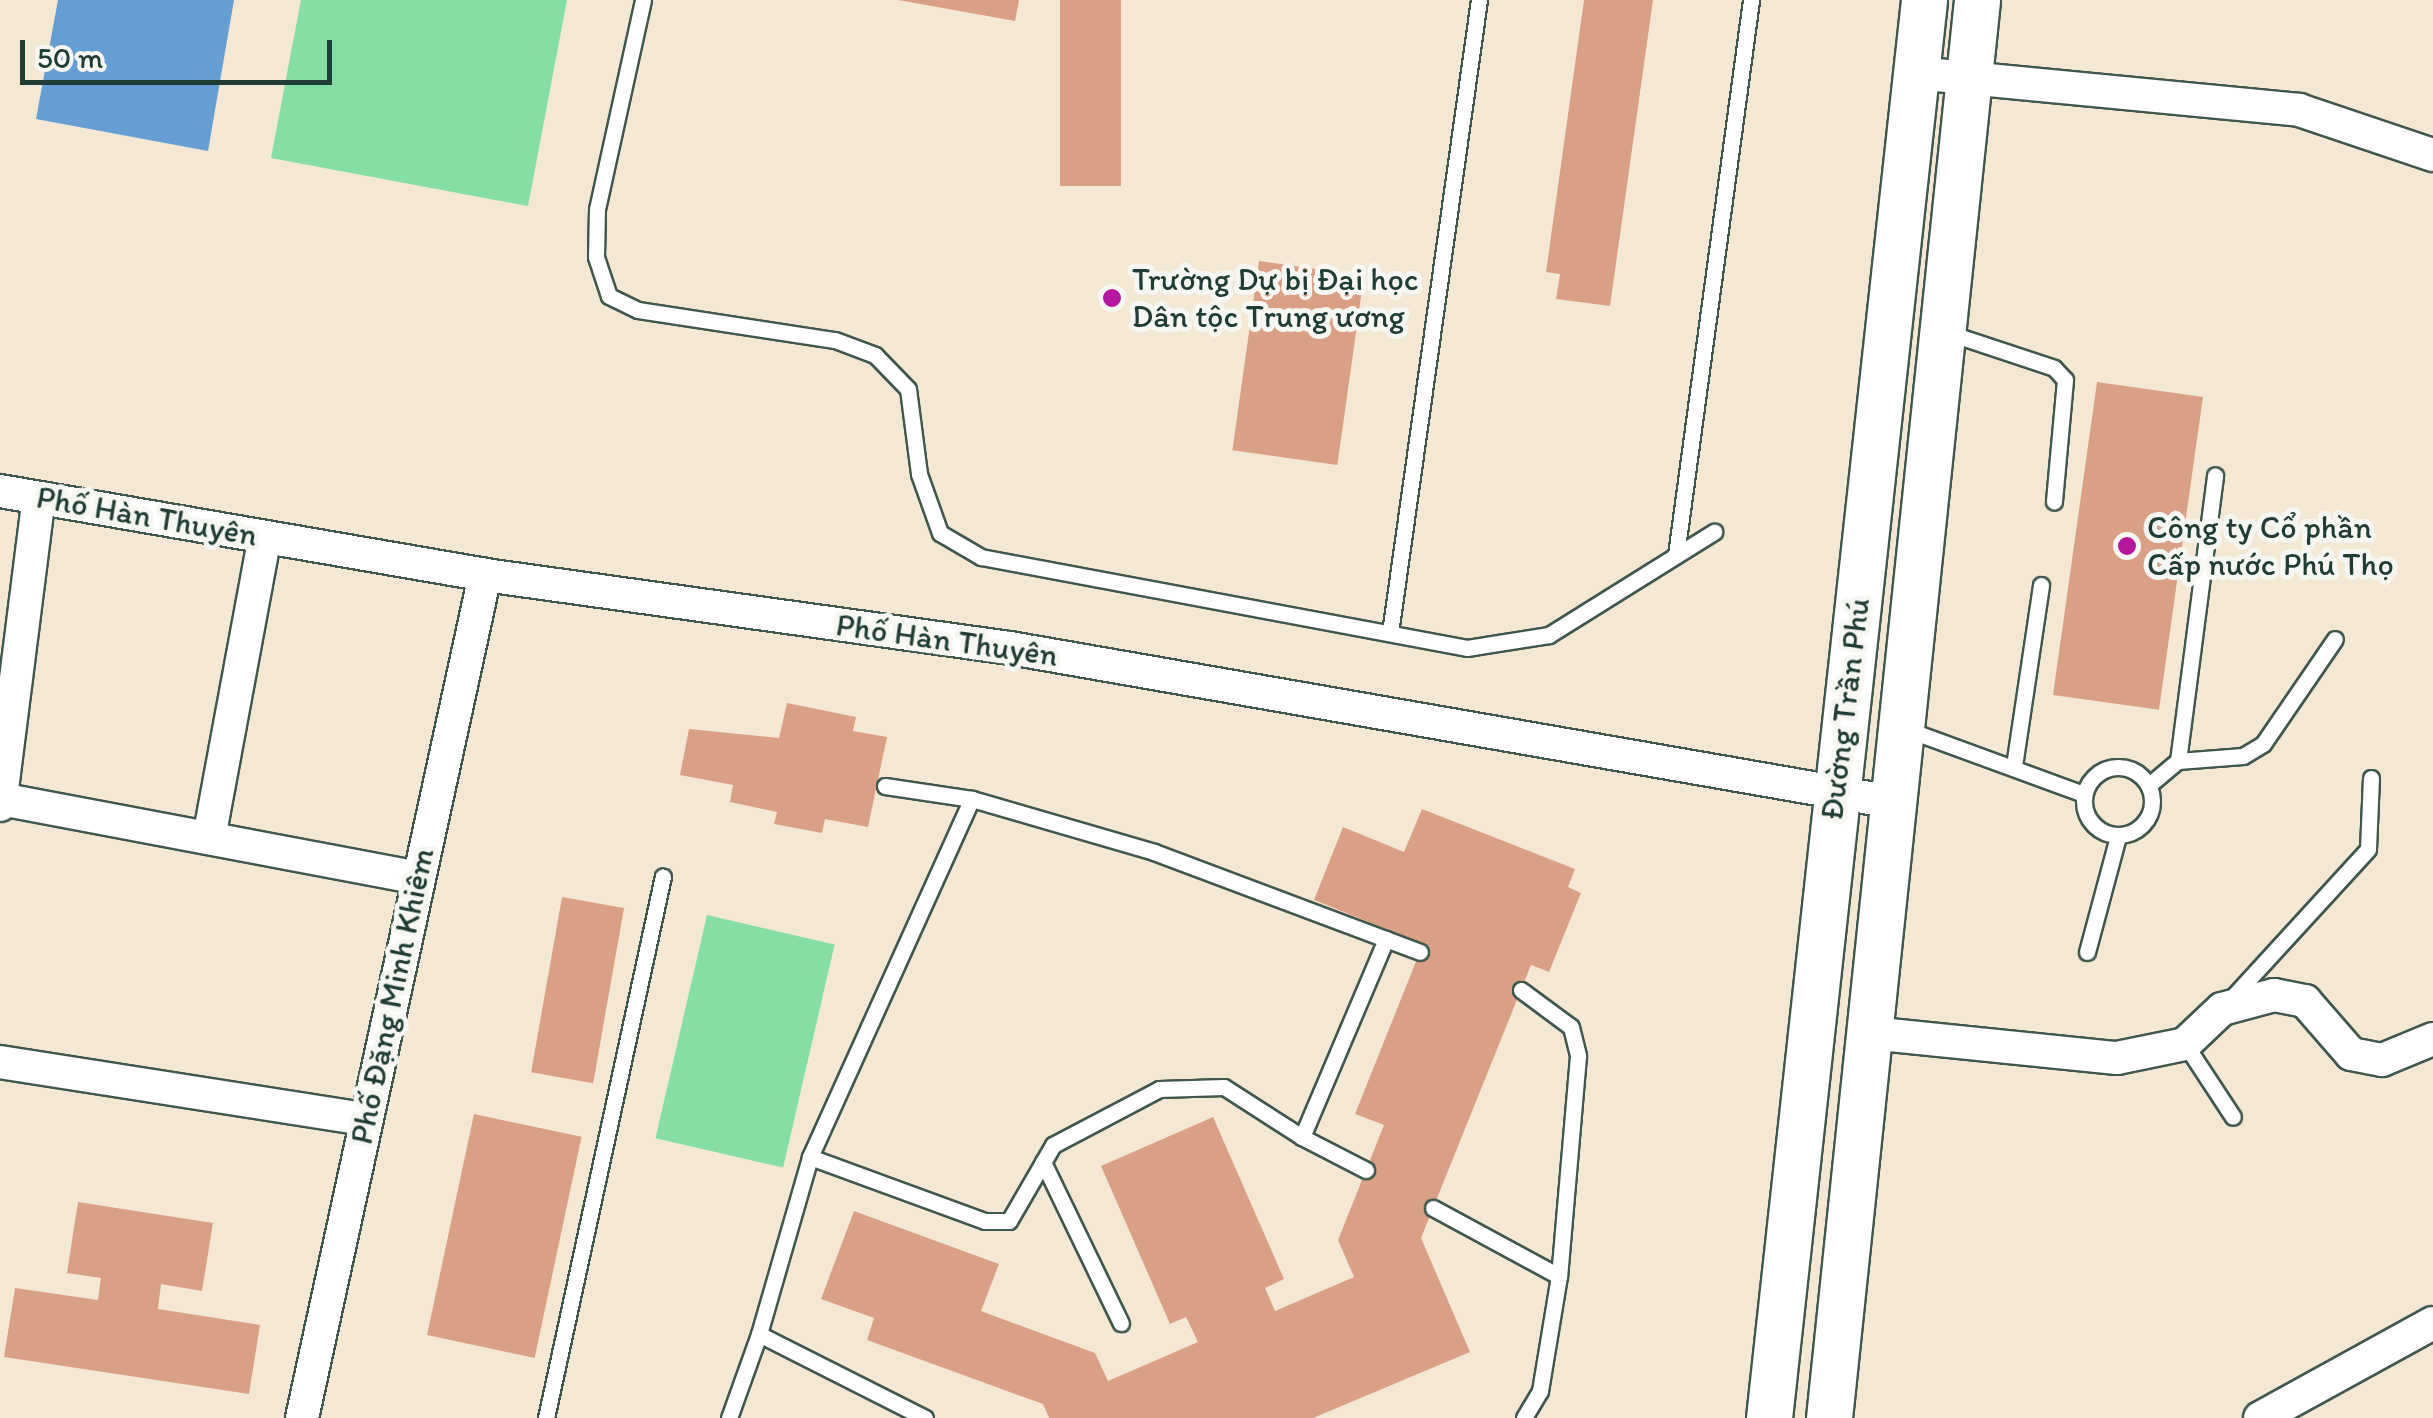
<!DOCTYPE html>
<meta charset="utf-8">
<style>
body{margin:0}
#map{position:relative;width:2433px;height:1418px;overflow:hidden;background:#f4e8d5;font-family:Itim,sans-serif}
div>[style]{position:absolute}
.green>*{inset:0;background:#85dfa5;transform-origin:0 0}
.water>*{inset:0;background:#669ed4}
.building>*{inset:0;background:#daa086;transform-origin:0 0}
.roads{filter:drop-shadow(2px 0 #3f574c) drop-shadow(-2px 0 #3f574c) drop-shadow(0 2px #3f574c) drop-shadow(0 -2px #3f574c)}
.lane>*{height:15px;margin:-7.5px;padding:0 7.5px;transform-origin:7.5px;border-radius:7.5px;background:#fff}
.lane>.ring{margin:-7.5px;padding:0;box-sizing:content-box;background:none;border:15px solid #fff;border-radius:50%}
.street>*{height:32px;margin:-16px;padding:0 16px;transform-origin:16px;border-radius:16px;background:#fff}
.secondary>*{height:45px;margin:-22.5px;padding:0 22.5px;transform-origin:22.5px;border-radius:22.5px;background:#fff}
.dots>*{width:28px;height:28px;translate:-50% -50%;box-sizing:border-box;border:5px solid #f6f6f2;border-radius:50%}
span{translate:-50% -50%;white-space:nowrap;text-align:center;line-height:1.15;-webkit-text-stroke:10px #f6f6f2;paint-order:stroke}
.poi-label{font-size:32px;color:#1f3d34}
.left{translate:0 -50%;text-align:left}
.street-label{font-size:32px;color:#1f3d34}
.scale{position:absolute;left:20px;top:40px;width:312px;height:45px;box-sizing:border-box;border:5px solid #1f3d34;border-top:0;padding-left:12px;font-size:30px;line-height:35px;white-space:nowrap;color:#1f3d34;-webkit-text-stroke:8px #f6f6f2;paint-order:stroke}
</style>
<div id="map">
<div class="green">
<i style="clip-path:polygon(301px 0,567px 0,528px 206px,271px 158px)"></i>
<i style="left:707px;top:915px;width:131px;height:229px;rotate:13deg"></i>
</div>
<div class="water">
<i style="clip-path:polygon(58px 0,234px 0,208px 151px,36px 119px)"></i>
</div>
<div class="building">
<i style="clip-path:polygon(898px 0,1019px 0,1015px 21px)"></i>
<i style="left:1060px;top:0;width:61px;height:186px"></i>
<i style="clip-path:polygon(1584px 0,1653px 0,1610px 306px,1556px 299px,1560px 274px,1546px 272px)"></i>
<i style="left:1259px;top:261px;width:106px;height:191px;rotate:8deg"></i>
<i style="left:2097px;top:382px;width:107px;height:316px;rotate:8deg"></i>
<i style="clip-path:polygon(787px 703px,856px 717px,853px 731px,887px 737px,868px 827px,825px 819px,822px 833px,774px 824px,777px 812px,730px 802px,733px 785px,680px 775px,689px 729px,779px 738px)"></i>
<i style="clip-path:polygon(1422px 809px,1575px 869px,1568px 887px,1581px 893px,1549px 972px,1531px 965px,1421px 1238px,1470px 1352px,1313px 1418px,1049px 1418px,1043px 1404px,867px 1340px,874px 1318px,821px 1299px,854px 1211px,999px 1264px,981px 1311px,1095px 1353px,1108px 1381px,1198px 1342px,1186px 1317px,1170px 1324px,1101px 1166px,1213px 1117px,1284px 1279px,1265px 1288px,1275px 1311px,1354px 1277px,1338px 1240px,1384px 1125px,1355px 1114px,1423px 944px,1314px 900px,1343px 827px,1404px 852px)"></i>
<i style="left:562px;top:897px;width:63px;height:178px;rotate:10deg"></i>
<i style="left:474px;top:1114px;width:110px;height:226px;rotate:12deg"></i>
<i style="clip-path:polygon(78px 1202px,213px 1223px,202px 1291px,161px 1284px,158px 1309px,260px 1325px,249px 1394px,4px 1357px,15px 1288px,98px 1300px,101px 1278px,67px 1273px)"></i>
</div>
<div class="roads">
<div class="lane">
<i style="left:643px;top:0;width:214px;rotate:102.4deg"></i>
<i style="left:597px;top:209px;width:48px;rotate:91.2deg"></i>
<i style="left:596px;top:257px;width:41px;rotate:71.6deg"></i>
<i style="left:609px;top:296px;width:32px;rotate:26deg"></i>
<i style="left:638px;top:310px;width:199px;rotate:8.7deg"></i>
<i style="left:835px;top:340px;width:43px;rotate:20.6deg"></i>
<i style="left:875px;top:355px;width:47px;rotate:45.9deg"></i>
<i style="left:908px;top:389px;width:86px;rotate:82.6deg"></i>
<i style="left:919px;top:474px;width:63px;rotate:70.4deg"></i>
<i style="left:940px;top:533px;width:48px;rotate:30.3deg"></i>
<i style="left:981px;top:557px;width:494px;rotate:10.6deg"></i>
<i style="left:1467px;top:648px;width:83px;rotate:-9deg"></i>
<i style="left:1549px;top:635px;width:195px;rotate:-32deg"></i>
<i style="left:1946px;top:332px;width:114px;rotate:18.4deg"></i>
<i style="left:2054px;top:368px;width:16px;rotate:47deg"></i>
<i style="left:2065px;top:380px;width:122px;rotate:95.2deg"></i>
<i style="left:1676px;top:555px;width:560px;rotate:-82.3deg"></i>
<i style="left:1390px;top:633px;width:639px;rotate:-82deg"></i>
<i style="left:1906px;top:729px;width:189px;rotate:20.1deg"></i>
<i style="left:2178px;top:761px;width:65px;rotate:-4.4deg"></i>
<i style="left:2243px;top:756px;width:23px;rotate:-31deg"></i>
<i style="left:2263px;top:744px;width:127px;rotate:-55.6deg"></i>
<i style="left:2014px;top:766px;width:183px;rotate:-81.5deg"></i>
<i class="ring" style="left:2084px;top:767px;width:53px;height:53px"></i>
<i style="left:2149px;top:785px;width:38px;rotate:-40deg"></i>
<i style="left:2178px;top:761px;width:288px;rotate:-82.6deg"></i>
<i style="left:885px;top:786px;width:88px;rotate:8.5deg"></i>
<i style="left:972px;top:799px;width:190px;rotate:16.2deg"></i>
<i style="left:1154px;top:852px;width:284px;rotate:20.6deg"></i>
<i style="left:2087px;top:952px;width:120px;rotate:-75deg"></i>
<i style="left:1521px;top:990px;width:62px;rotate:36.5deg"></i>
<i style="left:1571px;top:1027px;width:30px;rotate:76deg"></i>
<i style="left:1578px;top:1056px;width:221px;rotate:94.9deg"></i>
<i style="left:1559px;top:1276px;width:117px;rotate:99.4deg"></i>
<i style="left:1540px;top:1391px;width:31px;rotate:121deg"></i>
<i style="left:2228px;top:1002px;width:207px;rotate:-47.5deg"></i>
<i style="left:2368px;top:849px;width:71px;rotate:-87.6deg"></i>
<i style="left:2185px;top:1044px;width:87px;rotate:56.7deg"></i>
<i style="left:1302px;top:1137px;width:72px;rotate:27.3deg"></i>
<i style="left:810px;top:1157px;width:393px;rotate:-65.7deg"></i>
<i style="left:1043px;top:1162px;width:179px;rotate:64.2deg"></i>
<i style="left:1433px;top:1208px;width:143px;rotate:28.4deg"></i>
<i style="left:546px;top:1418px;width:554px;rotate:-77.82deg"></i>
<i style="left:729px;top:1418px;width:89px;rotate:-70.3deg"></i>
<i style="left:925px;top:1418px;width:186px;rotate:-153.2deg"></i>
<i style="left:759px;top:1334px;width:184px;rotate:-73.9deg"></i>
<i style="left:810px;top:1157px;width:186px;rotate:20.1deg"></i>
<i style="left:985px;top:1221px;width:24px"></i>
<i style="left:1009px;top:1221px;width:88px;rotate:-59.9deg"></i>
<i style="left:1053px;top:1145px;width:120px;rotate:-27.8deg"></i>
<i style="left:1159px;top:1089px;width:65px;rotate:-1.8deg"></i>
<i style="left:1224px;top:1087px;width:93px;rotate:32.7deg"></i>
<i style="left:1302px;top:1137px;width:215px;rotate:-67deg"></i>
</div>
<div class="street">
<i style="left:1916px;top:73px;width:385px;rotate:5.5deg"></i>
<i style="left:2299px;top:110px;width:141px;rotate:18.6deg"></i>
<i style="left:0;top:491px;width:492px;rotate:9.8deg"></i>
<i style="left:485px;top:575px;width:530px;rotate:7.92deg"></i>
<i style="left:1010px;top:648px;width:895px;rotate:9.9deg"></i>
<i style="left:1px;top:799px;width:424px;rotate:10.7deg"></i>
<i style="left:0;top:805px;width:309px;rotate:-82.8deg"></i>
<i style="left:209px;top:838px;width:306px;rotate:-79.5deg"></i>
<i style="left:1870px;top:1033px;width:248px;rotate:5.8deg"></i>
<i style="left:2117px;top:1058px;width:69px;rotate:-11.6deg"></i>
<i style="left:2185px;top:1044px;width:51px;rotate:-43.4deg"></i>
<i style="left:2222px;top:1009px;width:54px;rotate:-15.1deg"></i>
<i style="left:2274px;top:995px;width:32px;rotate:11deg"></i>
<i style="left:2305px;top:1001px;width:70px;rotate:49deg"></i>
<i style="left:2351px;top:1054px;width:32px;rotate:11deg"></i>
<i style="left:2382px;top:1060px;width:55px;rotate:-22.4deg"></i>
<i style="left:0;top:1062px;width:370px;rotate:8.9deg"></i>
<i style="left:302px;top:1418px;width:863px;rotate:-77.75deg"></i>
<i style="left:2260px;top:1418px;width:197px;rotate:-28.8deg"></i>
</div>
<div class="secondary">
<i style="left:1769px;top:1418px;width:1426px;rotate:-83.76deg"></i>
<i style="left:1829px;top:1418px;width:1426px;rotate:-84.04deg"></i>
</div>
</div>
<div class="dots">
<i style="left:1112px;top:298px;background:#b5179e"></i>
<i style="left:2127px;top:546px;background:#b5179e"></i>
</div>
<div class="poi-label">
<span class="left" style="left:1132px;top:298px">Trường Dự bị Đại học<br>Dân tộc Trung ương</span>
<span class="left" style="left:2147px;top:546px">Công ty Cổ phần<br>Cấp nước Phú Thọ</span>
</div>
<div class="street-label">
<span style="left:147px;top:516px;rotate:10deg">Phố Hàn Thuyên</span>
<span style="left:947px;top:640px;rotate:8deg">Phố Hàn Thuyên</span>
<span style="left:1845px;top:709px;rotate:-83deg">Đường Trần Phú</span>
<span style="left:392px;top:996px;rotate:-78deg">Phố Đặng Minh Khiêm</span>
</div>
<div class="scale">50 m</div>
</div>
